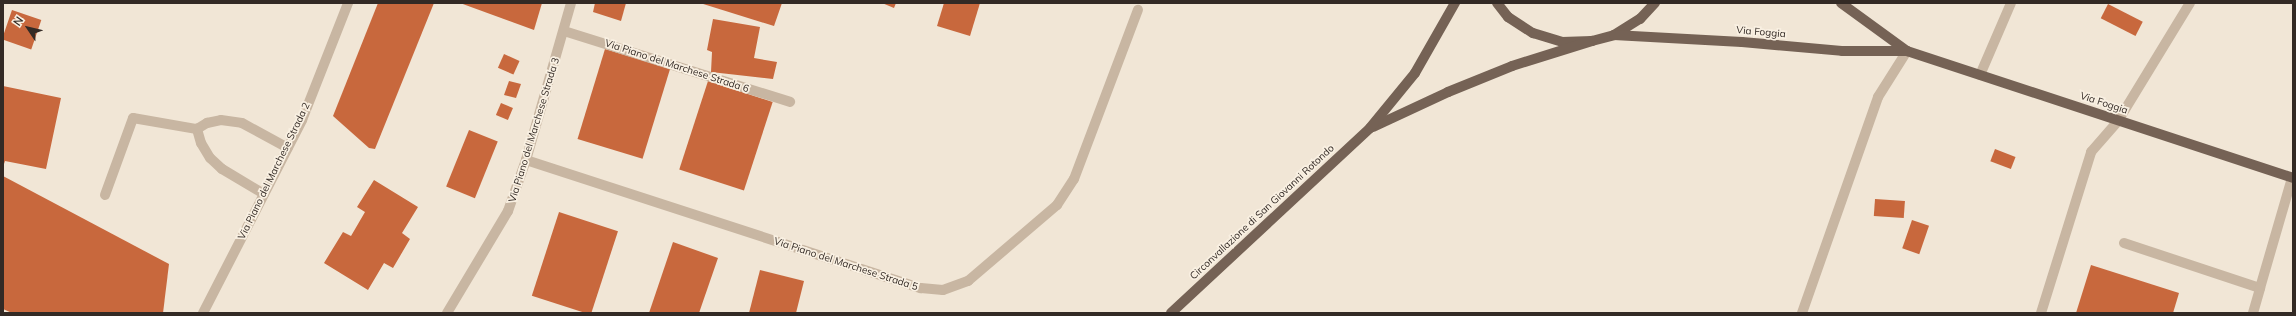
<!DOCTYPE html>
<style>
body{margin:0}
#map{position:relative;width:2296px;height:316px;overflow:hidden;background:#f1e6d6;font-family:Mulish,sans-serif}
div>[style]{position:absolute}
.building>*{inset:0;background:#c8683d;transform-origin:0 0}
.minor>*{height:10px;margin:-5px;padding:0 5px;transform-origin:5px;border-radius:5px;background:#c8b6a2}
.major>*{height:10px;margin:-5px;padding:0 5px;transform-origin:5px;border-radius:5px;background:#756255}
span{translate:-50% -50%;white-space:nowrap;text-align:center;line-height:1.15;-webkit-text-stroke:3.5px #f9f0e2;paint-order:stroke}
.street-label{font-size:10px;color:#332a25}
.frame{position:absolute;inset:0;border:4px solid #332a25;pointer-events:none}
.north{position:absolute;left:8px;top:8px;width:40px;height:40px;-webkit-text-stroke:3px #f9f0e2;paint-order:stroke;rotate:305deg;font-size:11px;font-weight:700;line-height:16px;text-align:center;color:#332a25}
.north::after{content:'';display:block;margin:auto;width:14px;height:18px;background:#332a25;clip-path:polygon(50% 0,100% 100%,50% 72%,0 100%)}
</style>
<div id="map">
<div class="building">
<i style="clip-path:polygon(378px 3px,434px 3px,375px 149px,369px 148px,333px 116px)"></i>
<i style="clip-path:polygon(460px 3px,542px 3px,534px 30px)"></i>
<i style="clip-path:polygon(595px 3px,626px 3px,621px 21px,593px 12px)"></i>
<i style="clip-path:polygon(700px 3px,782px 3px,774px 26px)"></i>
<i style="clip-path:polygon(882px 3px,896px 3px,894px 8px)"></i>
<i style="clip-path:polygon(944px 3px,980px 3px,970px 36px,937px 26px)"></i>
<i style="left:2108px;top:4px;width:39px;height:16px;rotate:27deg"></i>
<i style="left:12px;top:10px;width:31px;height:31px;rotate:19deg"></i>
<i style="clip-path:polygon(713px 19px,760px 27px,754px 58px,777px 62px,773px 79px,711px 72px,712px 52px,707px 50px)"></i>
<i style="left:605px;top:49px;width:68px;height:94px;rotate:17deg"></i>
<i style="left:504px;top:54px;width:17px;height:15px;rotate:24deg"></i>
<i style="clip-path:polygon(509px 81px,521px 84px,516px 98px,504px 95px)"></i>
<i style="left:708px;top:81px;width:68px;height:93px;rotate:18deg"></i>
<i style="clip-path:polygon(3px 86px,61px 98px,46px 169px,5px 161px,3px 167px)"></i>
<i style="left:501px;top:103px;width:13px;height:13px;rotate:23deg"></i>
<i style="left:469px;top:130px;width:31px;height:61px;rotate:22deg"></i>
<i style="left:1995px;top:149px;width:22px;height:13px;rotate:21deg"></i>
<i style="clip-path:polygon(3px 176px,169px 264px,163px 313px,12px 313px,3px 309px)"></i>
<i style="clip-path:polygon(374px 180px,418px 207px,402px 233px,410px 239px,393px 268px,384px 263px,368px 290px,324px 263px,343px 232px,351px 236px,365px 212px,357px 207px)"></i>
<i style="left:1875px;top:199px;width:30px;height:17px;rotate:4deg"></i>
<i style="left:559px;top:212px;width:62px;height:88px;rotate:18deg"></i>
<i style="left:1912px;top:220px;width:18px;height:30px;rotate:19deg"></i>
<i style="clip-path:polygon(673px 242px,718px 258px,699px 313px,649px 313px)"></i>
<i style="clip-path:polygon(2091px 265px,2179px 293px,2173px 313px,2076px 313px)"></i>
<i style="clip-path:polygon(760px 270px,804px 281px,796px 313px,749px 313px)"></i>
</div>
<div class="minor">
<i style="left:564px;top:31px;width:237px;rotate:17.4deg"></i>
<i style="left:1980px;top:75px;width:78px;rotate:-66.7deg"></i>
<i style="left:526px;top:160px;width:415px;rotate:18deg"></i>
<i style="left:921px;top:288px;width:22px;rotate:5deg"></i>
<i style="left:943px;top:290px;width:27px;rotate:-20deg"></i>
<i style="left:968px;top:281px;width:117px;rotate:-40.5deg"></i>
<i style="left:1057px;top:205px;width:31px;rotate:-57deg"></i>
<i style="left:1074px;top:179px;width:181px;rotate:-69.3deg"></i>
<i style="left:264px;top:194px;width:49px;rotate:-149.2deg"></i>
<i style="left:222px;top:169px;width:16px;rotate:-137deg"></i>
<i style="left:210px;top:158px;width:17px;rotate:-121deg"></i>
<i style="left:201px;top:143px;width:15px;rotate:-106deg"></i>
<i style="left:197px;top:129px;width:12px;rotate:-31deg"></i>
<i style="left:207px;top:123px;width:14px;rotate:-12deg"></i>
<i style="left:221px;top:120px;width:21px;rotate:8deg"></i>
<i style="left:242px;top:123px;width:52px;rotate:28.5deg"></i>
<i style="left:105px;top:195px;width:82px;rotate:-70deg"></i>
<i style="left:133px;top:118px;width:65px;rotate:9.8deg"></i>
<i style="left:2124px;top:243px;width:143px;rotate:18.3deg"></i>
<i style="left:2260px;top:288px;width:115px;rotate:-73.8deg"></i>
<i style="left:203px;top:313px;width:217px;rotate:-62.8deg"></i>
<i style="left:302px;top:120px;width:126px;rotate:-68.5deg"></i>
<i style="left:447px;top:313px;width:119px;rotate:-59.1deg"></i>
<i style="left:508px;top:211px;width:54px;rotate:-70.6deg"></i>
<i style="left:526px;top:160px;width:163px;rotate:-74deg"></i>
<i style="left:1802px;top:313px;width:229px;rotate:-70.6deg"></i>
<i style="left:1878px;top:97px;width:54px;rotate:-57.8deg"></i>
<i style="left:2041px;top:313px;width:169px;rotate:-72.7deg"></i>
<i style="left:2091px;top:152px;width:41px;rotate:-48.9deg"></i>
<i style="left:2118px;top:121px;width:138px;rotate:-58.6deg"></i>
<i style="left:2253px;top:313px;width:26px;rotate:-74deg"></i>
</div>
<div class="major">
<i style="left:1497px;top:3px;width:18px;rotate:52deg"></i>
<i style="left:1508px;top:17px;width:30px;rotate:33deg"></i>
<i style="left:1533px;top:33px;width:30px;rotate:17deg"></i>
<i style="left:1562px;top:42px;width:30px;rotate:-2deg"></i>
<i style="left:1592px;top:41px;width:23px;rotate:-15deg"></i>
<i style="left:1614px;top:35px;width:31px;rotate:-32deg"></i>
<i style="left:1640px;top:19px;width:22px;rotate:-47deg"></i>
<i style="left:1841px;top:3px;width:82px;rotate:36deg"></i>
<i style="left:1907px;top:51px;width:406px;rotate:18.2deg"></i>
<i style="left:1614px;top:35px;width:128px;rotate:3.1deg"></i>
<i style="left:1742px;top:42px;width:100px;rotate:5.1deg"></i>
<i style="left:1842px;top:51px;width:65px"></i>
<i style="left:1373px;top:127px;width:83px;rotate:-25deg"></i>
<i style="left:1448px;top:92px;width:69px;rotate:-22.1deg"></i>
<i style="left:1512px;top:66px;width:84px;rotate:-17.4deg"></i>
<i style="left:1171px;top:313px;width:272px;rotate:-42.9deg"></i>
<i style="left:1370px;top:128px;width:71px;rotate:-50.7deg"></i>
<i style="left:1415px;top:73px;width:81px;rotate:-60.3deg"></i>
</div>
<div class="street-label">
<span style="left:1761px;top:32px;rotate:5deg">Via Foggia</span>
<span style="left:677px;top:66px;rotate:18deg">Via Piano del Marchese Strada 6</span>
<span style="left:2104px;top:103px;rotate:18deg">Via Foggia</span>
<span style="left:534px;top:130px;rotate:-73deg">Via Piano del Marchese Strada 3</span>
<span style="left:274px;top:171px;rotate:-64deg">Via Piano del Marchese Strada 2</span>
<span style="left:1262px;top:212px;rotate:-43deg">Circonvallazione di San Giovanni Rotondo</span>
<span style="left:846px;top:264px;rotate:18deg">Via Piano del Marchese Strada 5</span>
</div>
<div class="frame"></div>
<div class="north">N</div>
</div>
